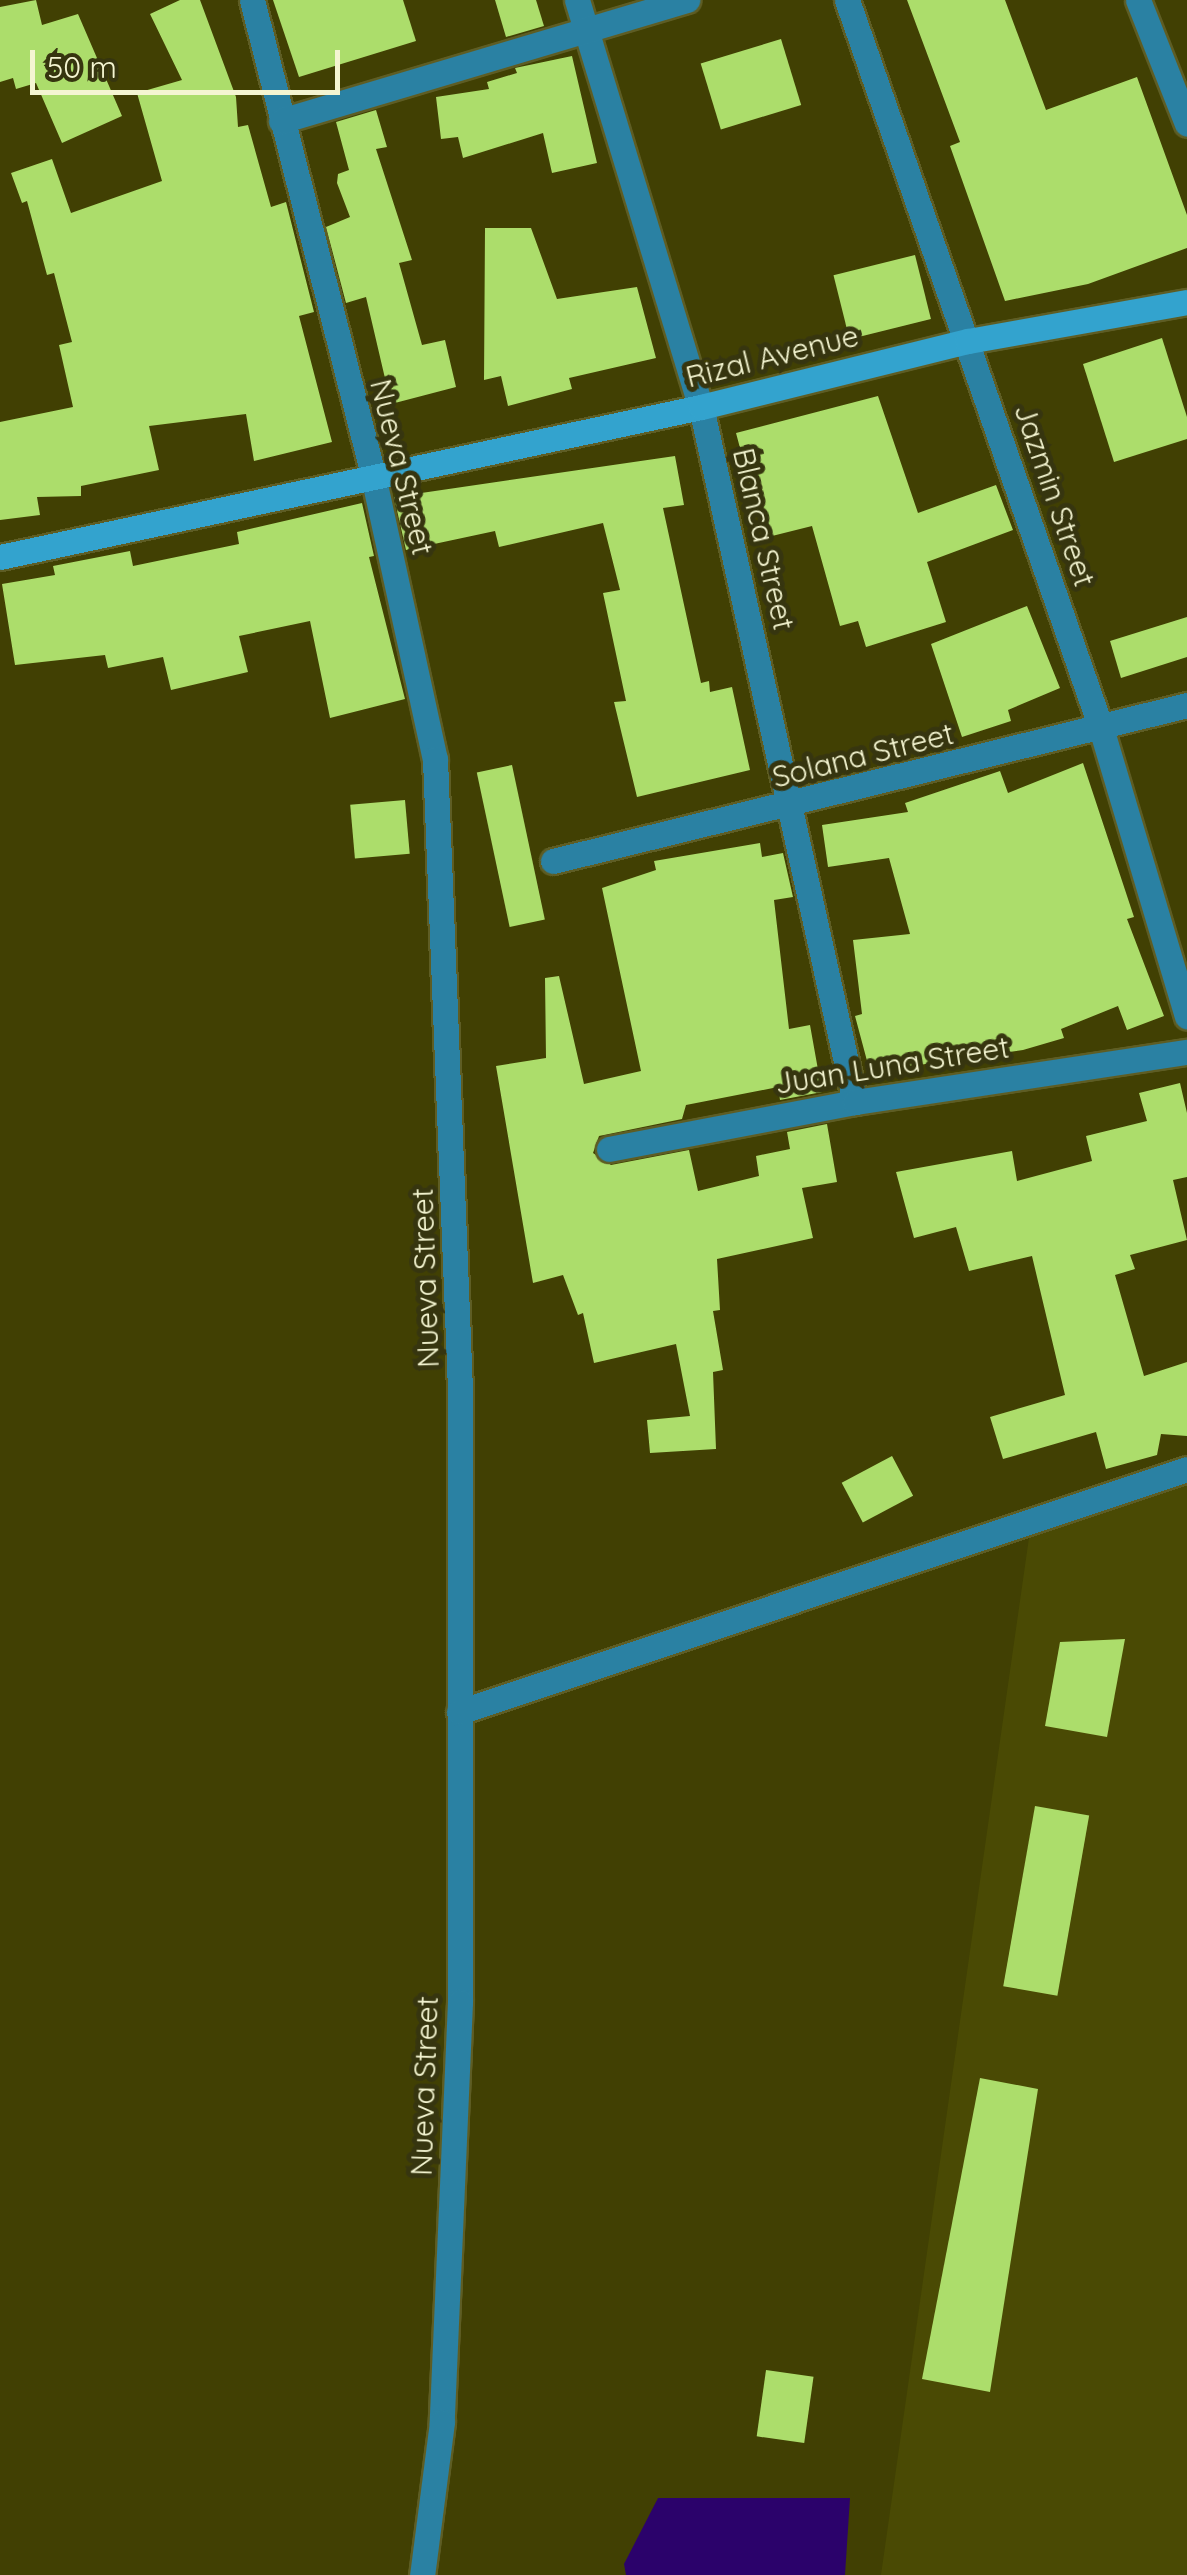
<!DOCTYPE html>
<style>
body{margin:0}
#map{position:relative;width:1187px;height:2575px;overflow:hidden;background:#414003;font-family:Quicksand,sans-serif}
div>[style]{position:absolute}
.built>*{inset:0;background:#4a4a04}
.water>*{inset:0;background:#2b026b}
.building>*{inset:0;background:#acdd6b;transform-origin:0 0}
.roads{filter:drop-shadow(2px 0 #5e5d24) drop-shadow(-2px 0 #5e5d24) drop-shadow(0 2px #5e5d24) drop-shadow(0 -2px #5e5d24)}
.street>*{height:25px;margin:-12.5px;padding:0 12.5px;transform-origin:12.5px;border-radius:12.5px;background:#2a81a3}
.secondary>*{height:25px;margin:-12.5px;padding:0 12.5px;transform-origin:12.5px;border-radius:12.5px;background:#33a3ce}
span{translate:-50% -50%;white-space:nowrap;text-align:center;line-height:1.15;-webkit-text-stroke:10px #36350f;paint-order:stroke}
.street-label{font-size:30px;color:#f4f5d1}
.scale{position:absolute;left:30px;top:50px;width:310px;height:45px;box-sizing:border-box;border:5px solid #f4f5d1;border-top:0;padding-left:12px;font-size:30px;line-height:35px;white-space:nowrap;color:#f4f5d1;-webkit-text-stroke:8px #36350f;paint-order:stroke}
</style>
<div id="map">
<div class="built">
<i style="clip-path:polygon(1187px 1485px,1187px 2575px,881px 2575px,1030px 1531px)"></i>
</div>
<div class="water">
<i style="clip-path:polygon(658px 2498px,850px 2498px,845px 2575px,626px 2575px,624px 2564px)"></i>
</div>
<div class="building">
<i style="clip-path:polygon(36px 0,42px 25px,78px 14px,122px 116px,62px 143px,36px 83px,16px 89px,13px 78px,0 82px,0 7px)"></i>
<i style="clip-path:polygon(180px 0,200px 0,236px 97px,238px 127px,248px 125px,271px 207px,286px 202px,314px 312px,299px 316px,332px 442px,254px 461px,246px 414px,149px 426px,159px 470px,81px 486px,81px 496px,37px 497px,40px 515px,0 520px,0 422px,73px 407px,59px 345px,72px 342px,54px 273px,47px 275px,27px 201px,22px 203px,11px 173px,52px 159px,71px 213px,162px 181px,137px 93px,182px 80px,150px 14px)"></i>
<i style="clip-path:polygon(273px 0,403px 0,416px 41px,299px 77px)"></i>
<i style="clip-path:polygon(495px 0,536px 0,544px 26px,506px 37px)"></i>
<i style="clip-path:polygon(907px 0,1005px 0,1046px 110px,1137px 77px,1187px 215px,1187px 248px,1088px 284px,1005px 301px,950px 146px,960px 142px)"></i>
<i style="left:781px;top:39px;width:69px;height:84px;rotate:73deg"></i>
<i style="clip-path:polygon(572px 56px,597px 163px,552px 173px,543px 133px,463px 158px,458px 137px,441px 139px,436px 97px,489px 89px,487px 82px,517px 73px,515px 68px)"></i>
<i style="clip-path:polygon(376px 110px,387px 147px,376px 149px,412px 260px,399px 263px,422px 345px,445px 340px,456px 387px,391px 404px,366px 297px,346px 303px,326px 227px,350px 217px,337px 183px,338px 174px,349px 170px,336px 122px)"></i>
<i style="clip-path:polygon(485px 228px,531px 228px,557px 299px,637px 287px,656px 358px,569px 378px,572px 389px,508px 406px,501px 376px,484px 380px)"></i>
<i style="left:915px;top:255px;width:66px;height:84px;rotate:76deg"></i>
<i style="clip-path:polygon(1162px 338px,1187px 417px,1187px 439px,1114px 462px,1083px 364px)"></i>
<i style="clip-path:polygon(878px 396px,918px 513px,996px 485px,1013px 530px,927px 562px,946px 622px,866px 647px,858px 621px,840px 626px,812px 526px,764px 538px,736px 433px)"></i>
<i style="clip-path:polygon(675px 456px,684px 505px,663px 508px,701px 683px,709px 681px,710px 692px,732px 687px,750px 770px,637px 797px,614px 702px,626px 701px,603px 593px,620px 590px,603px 523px,499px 547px,495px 531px,406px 550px,394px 497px)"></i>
<i style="clip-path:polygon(362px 503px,374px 556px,369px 557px,405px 699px,330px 718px,310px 621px,239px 636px,248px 672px,171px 690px,163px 657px,108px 668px,105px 655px,15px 665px,2px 584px,55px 575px,53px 566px,130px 551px,133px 566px,239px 544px,237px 532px)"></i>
<i style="clip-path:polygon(1027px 606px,1060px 688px,1008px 710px,1011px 721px,962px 737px,931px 644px)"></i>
<i style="clip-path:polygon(1187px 617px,1187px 657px,1121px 678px,1110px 641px)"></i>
<i style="clip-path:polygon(1083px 763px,1134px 917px,1127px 919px,1164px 1016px,1127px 1030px,1118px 1006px,1061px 1029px,1064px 1038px,1023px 1050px,870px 1072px,855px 1016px,862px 1014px,853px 940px,910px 934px,889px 858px,828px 867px,822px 825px,908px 812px,905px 803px,1000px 771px,1008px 793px)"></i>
<i style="left:512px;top:765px;width:158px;height:36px;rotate:78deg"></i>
<i style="left:405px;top:800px;width:54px;height:55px;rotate:85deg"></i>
<i style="clip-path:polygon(760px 843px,762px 857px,783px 853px,793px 897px,774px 900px,789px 1029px,810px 1025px,822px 1092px,780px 1100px,778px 1087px,686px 1105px,682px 1119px,599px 1136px,593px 1153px,611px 1165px,689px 1150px,698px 1191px,759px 1176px,756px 1156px,790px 1149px,787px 1132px,827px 1124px,837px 1182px,802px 1188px,813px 1238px,717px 1259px,720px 1310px,713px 1311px,723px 1370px,713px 1372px,716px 1449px,650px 1453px,647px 1420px,690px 1416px,676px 1344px,594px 1363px,583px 1313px,578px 1315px,563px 1275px,533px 1283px,496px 1066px,546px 1058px,545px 978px,559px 976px,584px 1084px,641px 1071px,602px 888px,656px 870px,654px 861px)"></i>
<i style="clip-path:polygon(1180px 1083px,1187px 1113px,1187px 1177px,1173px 1180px,1187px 1240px,1130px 1255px,1135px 1269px,1115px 1275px,1144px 1376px,1187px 1362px,1187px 1436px,1161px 1434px,1157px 1455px,1106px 1469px,1096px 1432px,1003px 1459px,990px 1417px,1065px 1395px,1032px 1256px,969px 1271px,956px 1227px,914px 1238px,896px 1172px,1012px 1151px,1017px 1181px,1092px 1161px,1086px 1136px,1147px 1121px,1139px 1093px)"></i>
<i style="left:892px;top:1456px;width:45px;height:57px;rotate:62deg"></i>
<i style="clip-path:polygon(1125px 1639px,1107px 1737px,1045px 1726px,1060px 1642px)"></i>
<i style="left:1035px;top:1806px;width:55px;height:183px;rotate:10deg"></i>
<i style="clip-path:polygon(980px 2078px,1038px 2089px,990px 2392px,922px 2379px)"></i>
<i style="left:766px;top:2370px;width:48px;height:67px;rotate:8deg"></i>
</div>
<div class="roads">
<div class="street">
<i style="left:252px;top:0;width:495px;rotate:75.7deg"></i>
<i style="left:374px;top:480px;width:286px;rotate:77.7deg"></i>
<i style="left:435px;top:759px;width:632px;rotate:87.73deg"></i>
<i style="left:460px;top:1391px;width:611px;rotate:90deg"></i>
<i style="left:460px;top:2002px;width:420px;rotate:92.5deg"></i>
<i style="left:442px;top:2422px;width:154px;rotate:97.4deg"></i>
<i style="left:577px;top:0;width:425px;rotate:73.1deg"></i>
<i style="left:701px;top:407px;width:712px;rotate:77.51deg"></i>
<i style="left:847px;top:0;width:771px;rotate:70.77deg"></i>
<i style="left:1101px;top:728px;width:301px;rotate:73.4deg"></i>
<i style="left:1138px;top:0;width:133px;rotate:68.4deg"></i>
<i style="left:281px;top:121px;width:424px;rotate:-16.6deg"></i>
<i style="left:553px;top:861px;width:653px;rotate:-13.82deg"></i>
<i style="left:609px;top:1149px;width:250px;rotate:-10.8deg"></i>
<i style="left:855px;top:1102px;width:336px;rotate:-8.6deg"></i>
<i style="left:459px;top:1712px;width:767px;rotate:-18.46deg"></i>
</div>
<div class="secondary">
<i style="left:0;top:557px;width:717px;rotate:-12.08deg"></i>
<i style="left:701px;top:407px;width:275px;rotate:-13.9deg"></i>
<i style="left:968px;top:341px;width:222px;rotate:-10.1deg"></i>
</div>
</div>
<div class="street-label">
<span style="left:772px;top:356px;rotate:-14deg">Rizal Avenue</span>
<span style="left:402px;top:467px;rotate:76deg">Nueva Street</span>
<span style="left:1055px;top:495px;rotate:71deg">Jazmin Street</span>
<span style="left:764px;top:539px;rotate:77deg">Blanca Street</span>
<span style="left:863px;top:755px;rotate:-14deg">Solana Street</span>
<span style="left:892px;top:1065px;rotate:-9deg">Juan Luna Street</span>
<span style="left:425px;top:1278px;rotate:-92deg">Nueva Street</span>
<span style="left:424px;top:2086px;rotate:-88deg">Nueva Street</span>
</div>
<div class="scale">50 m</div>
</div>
